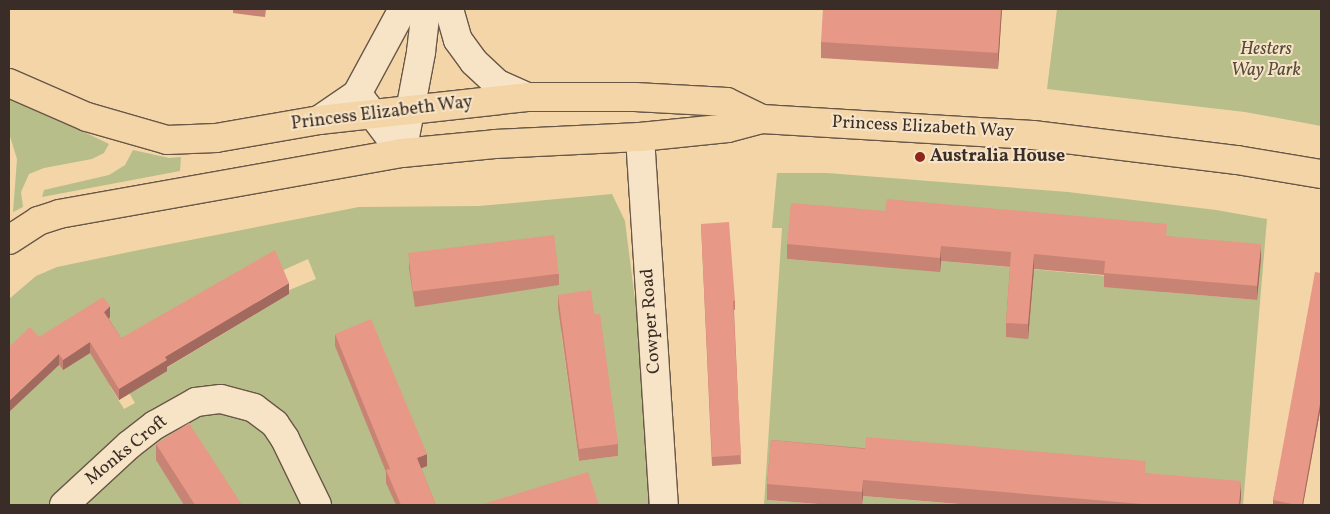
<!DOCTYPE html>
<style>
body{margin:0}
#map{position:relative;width:1330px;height:514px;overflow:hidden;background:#f3d5a8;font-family:Vollkorn,serif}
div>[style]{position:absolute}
.green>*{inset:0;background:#b7be8a}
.roads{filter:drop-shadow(1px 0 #685747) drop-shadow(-1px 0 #685747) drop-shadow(0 1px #685747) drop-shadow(0 -1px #685747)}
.minor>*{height:28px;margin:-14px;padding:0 14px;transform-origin:14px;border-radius:14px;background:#f7e4c6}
.major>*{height:28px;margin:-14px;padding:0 14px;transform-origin:14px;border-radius:14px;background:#f3d5a8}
.wall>*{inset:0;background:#c78374}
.shaded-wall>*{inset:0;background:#a26a5e}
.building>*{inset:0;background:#e79887;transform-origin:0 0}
.dots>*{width:14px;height:14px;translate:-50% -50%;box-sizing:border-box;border:2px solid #f7e4c6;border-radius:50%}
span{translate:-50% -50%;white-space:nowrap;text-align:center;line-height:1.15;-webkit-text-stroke:4px #f7e4c6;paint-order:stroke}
.park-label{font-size:18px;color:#534a3b;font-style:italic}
.street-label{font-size:18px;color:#3a2d27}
.poi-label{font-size:18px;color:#3a2d27;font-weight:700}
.left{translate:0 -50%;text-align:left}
.frame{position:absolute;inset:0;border:10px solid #3a2d27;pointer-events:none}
</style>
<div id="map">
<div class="green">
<i style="clip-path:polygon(1057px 9px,1321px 9px,1321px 126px,1245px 112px,1047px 89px)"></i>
<i style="clip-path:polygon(9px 96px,109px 144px,104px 153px,92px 159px,44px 168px,29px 174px,21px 192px,23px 207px,13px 212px,17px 159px,9px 133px)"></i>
<i style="clip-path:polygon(133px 150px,169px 158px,181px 157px,180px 171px,42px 197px,44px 190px,109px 175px,125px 165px)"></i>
<i style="clip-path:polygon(evenodd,777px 173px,827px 173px,1068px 192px,1216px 210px,1267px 219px,1243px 505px,1240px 505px,1240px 497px,1145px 489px,1146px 477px,867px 453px,865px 465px,771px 457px,767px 500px,831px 505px,764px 505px,782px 228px,772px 228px,777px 173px,887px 214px,1167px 239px,1166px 250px,1261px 259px,1257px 300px,1163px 292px,1163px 281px,930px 260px,883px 256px,882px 267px,787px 259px,791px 217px,885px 226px,887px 214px)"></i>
<i style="clip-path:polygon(evenodd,612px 194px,625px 221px,661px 505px,431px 505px,417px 470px,426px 466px,390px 481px,396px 505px,9px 505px,9px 299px,36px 276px,57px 267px,139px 250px,359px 207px,479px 206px,612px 194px,308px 259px,316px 279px,287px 291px,289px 294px,128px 391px,135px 403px,124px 409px,110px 386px,279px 272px,308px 259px,612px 194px,561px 331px,618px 455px,618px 456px,579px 461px,561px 331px)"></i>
<i style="clip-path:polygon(863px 496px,970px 505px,862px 505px)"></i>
</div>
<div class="roads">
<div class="minor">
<i style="left:449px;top:9px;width:32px;rotate:74deg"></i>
<i style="left:458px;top:40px;width:27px;rotate:54deg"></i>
<i style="left:474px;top:62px;width:33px;rotate:43deg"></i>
<i style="left:498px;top:84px;width:32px;rotate:24deg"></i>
<i style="left:359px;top:96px;width:71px;rotate:53deg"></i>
<i style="left:319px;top:120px;width:46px;rotate:-34.4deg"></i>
<i style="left:357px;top:94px;width:97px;rotate:-61.6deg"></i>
<i style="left:640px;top:137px;width:369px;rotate:86.3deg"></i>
<i style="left:402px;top:153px;width:103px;rotate:-79.3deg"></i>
<i style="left:421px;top:52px;width:43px;rotate:-83.4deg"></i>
<i style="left:64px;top:505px;width:88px;rotate:-42.7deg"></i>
<i style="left:129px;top:445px;width:33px;rotate:-38deg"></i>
<i style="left:155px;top:425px;width:47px;rotate:-29.3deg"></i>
<i style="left:196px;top:402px;width:25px;rotate:-7deg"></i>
<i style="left:221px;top:399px;width:34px;rotate:15deg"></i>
<i style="left:254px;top:408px;width:26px;rotate:37deg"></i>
<i style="left:275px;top:424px;width:18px;rotate:56deg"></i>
<i style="left:285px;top:439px;width:73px;rotate:64.1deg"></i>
</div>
<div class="major">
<i style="left:9px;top:83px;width:85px;rotate:23.6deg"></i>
<i style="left:87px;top:117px;width:83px;rotate:16deg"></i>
<i style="left:167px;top:140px;width:49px;rotate:-2.3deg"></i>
<i style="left:216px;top:138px;width:105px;rotate:-9.9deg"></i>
<i style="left:319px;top:120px;width:209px;rotate:-6.3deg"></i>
<i style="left:527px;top:97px;width:108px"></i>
<i style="left:635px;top:97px;width:92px;rotate:3.1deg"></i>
<i style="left:727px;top:102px;width:39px;rotate:26deg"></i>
<i style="left:9px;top:240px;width:35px;rotate:-33deg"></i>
<i style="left:38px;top:221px;width:22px;rotate:-18deg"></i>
<i style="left:59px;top:214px;width:348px;rotate:-10.1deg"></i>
<i style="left:402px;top:153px;width:93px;rotate:-5.5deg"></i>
<i style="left:495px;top:144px;width:145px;rotate:-2.8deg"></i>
<i style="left:640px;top:137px;width:88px;rotate:-5.8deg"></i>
<i style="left:728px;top:128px;width:35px;rotate:-15deg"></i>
<i style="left:762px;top:119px;width:271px;rotate:3.4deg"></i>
<i style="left:1033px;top:135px;width:206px;rotate:7deg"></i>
<i style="left:1237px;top:160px;width:85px;rotate:9.5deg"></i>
</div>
</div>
<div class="wall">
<i style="clip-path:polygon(233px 9px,266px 9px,265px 17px,233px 13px)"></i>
<i style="clip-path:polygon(1002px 9px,998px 69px,821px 58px,821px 42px)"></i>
<i style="clip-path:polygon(885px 211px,1167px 236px,1261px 259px,1257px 300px,1104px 287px,1104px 275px,1034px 269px,1028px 339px,1006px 337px,1006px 323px,1010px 267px,941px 261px,940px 272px,787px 259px,787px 244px)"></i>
<i style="clip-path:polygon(701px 224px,735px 301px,735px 310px,734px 310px,741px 464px,712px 466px)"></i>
<i style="clip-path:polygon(409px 256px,559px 274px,559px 285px,415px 307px,409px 268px)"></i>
<i style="clip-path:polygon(1321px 273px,1321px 406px,1303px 505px,1273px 505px,1273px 500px)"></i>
<i style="clip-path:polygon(289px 294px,167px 367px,167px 371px,119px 400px,90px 353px,63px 370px,39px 337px,110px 317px,109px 319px,121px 338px)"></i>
<i style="clip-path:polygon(558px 295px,594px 314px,618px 444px,618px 456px,579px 461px,558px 307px)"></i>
<i style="clip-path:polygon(335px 334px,427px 466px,421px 468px,436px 505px,396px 505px,386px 483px,386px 472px,335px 346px)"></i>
<i style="clip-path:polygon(771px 440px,1146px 473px,1241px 497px,1240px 505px,971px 505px,863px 496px,862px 505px,831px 505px,767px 500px,767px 484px)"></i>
<i style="clip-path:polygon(156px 444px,242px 505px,184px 505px,156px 460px)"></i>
</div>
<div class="shaded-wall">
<i style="clip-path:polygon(1001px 9px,1002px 9px,998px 69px,998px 53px)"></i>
<i style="clip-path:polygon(1261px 244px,1261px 259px,1257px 300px,1257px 286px)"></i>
<i style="clip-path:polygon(941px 246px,941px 261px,940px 272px,940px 258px)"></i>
<i style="clip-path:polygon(1034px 254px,1034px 269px,1028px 339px,1028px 324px)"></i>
<i style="clip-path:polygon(289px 283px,289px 294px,167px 367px,167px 371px,119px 400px,119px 389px,165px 357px)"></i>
<i style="clip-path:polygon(110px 306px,110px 317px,104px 323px,104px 312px)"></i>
<i style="clip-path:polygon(90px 342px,90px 353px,63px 370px,63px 360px)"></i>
<i style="clip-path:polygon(59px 354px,59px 365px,9px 412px,9px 401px)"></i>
<i style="clip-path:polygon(1321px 398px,1321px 406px,1303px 505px,1302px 505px)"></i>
<i style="clip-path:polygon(427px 454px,427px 466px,417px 470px,417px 458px)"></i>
<i style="clip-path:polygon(863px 480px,863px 496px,862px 505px,862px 492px)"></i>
<i style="clip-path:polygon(1241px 481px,1241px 497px,1240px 505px,1239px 505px)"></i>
</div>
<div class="building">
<i style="clip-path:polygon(823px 9px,1001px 9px,998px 53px,821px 42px)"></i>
<i style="clip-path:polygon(887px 199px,1167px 224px,1166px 236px,1261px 244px,1257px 286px,1104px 273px,1105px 261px,1034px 254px,1028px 324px,1006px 323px,1011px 252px,941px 246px,940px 258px,787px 244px,791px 203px,885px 211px)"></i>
<i style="clip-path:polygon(729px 222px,735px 301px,733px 301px,741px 455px,712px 457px,701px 224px)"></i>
<i style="left:554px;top:235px;width:39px;height:147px;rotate:83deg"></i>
<i style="clip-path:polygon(275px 250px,289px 283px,165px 357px,167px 360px,119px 389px,90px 342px,63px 360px,59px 354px,9px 401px,9px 347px,30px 327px,39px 337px,103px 297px,110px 306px,104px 312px,121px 338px)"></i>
<i style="clip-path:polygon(1315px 272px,1321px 273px,1321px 398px,1302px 505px,1297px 505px,1273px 500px)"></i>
<i style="clip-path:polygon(591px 290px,594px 314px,600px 314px,618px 444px,579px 449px,558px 295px)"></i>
<i style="clip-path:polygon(371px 319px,427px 454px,417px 458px,436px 505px,401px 505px,386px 470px,390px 469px,335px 334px)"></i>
<i style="clip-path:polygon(189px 423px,242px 505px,195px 505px,156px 444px)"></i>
<i style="clip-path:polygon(866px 437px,1146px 461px,1145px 473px,1241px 481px,1239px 505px,1142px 505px,1142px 504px,863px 480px,862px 492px,767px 484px,771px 440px,865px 449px)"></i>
<i style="clip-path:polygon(588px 472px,599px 505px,480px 505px)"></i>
</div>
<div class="dots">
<i style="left:920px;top:157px;background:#8f2418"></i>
</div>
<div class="park-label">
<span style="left:1266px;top:61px">Hesters<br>Way Park</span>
</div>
<div class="street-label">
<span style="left:382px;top:114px;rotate:-7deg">Princess Elizabeth Way</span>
<span style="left:923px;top:128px;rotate:3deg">Princess Elizabeth Way</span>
<span style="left:652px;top:321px;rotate:-94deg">Cowper Road</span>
<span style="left:127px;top:451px;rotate:-39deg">Monks Croft</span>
</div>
<div class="poi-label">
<span class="left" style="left:930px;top:157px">Australia House</span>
</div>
<div class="frame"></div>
</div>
